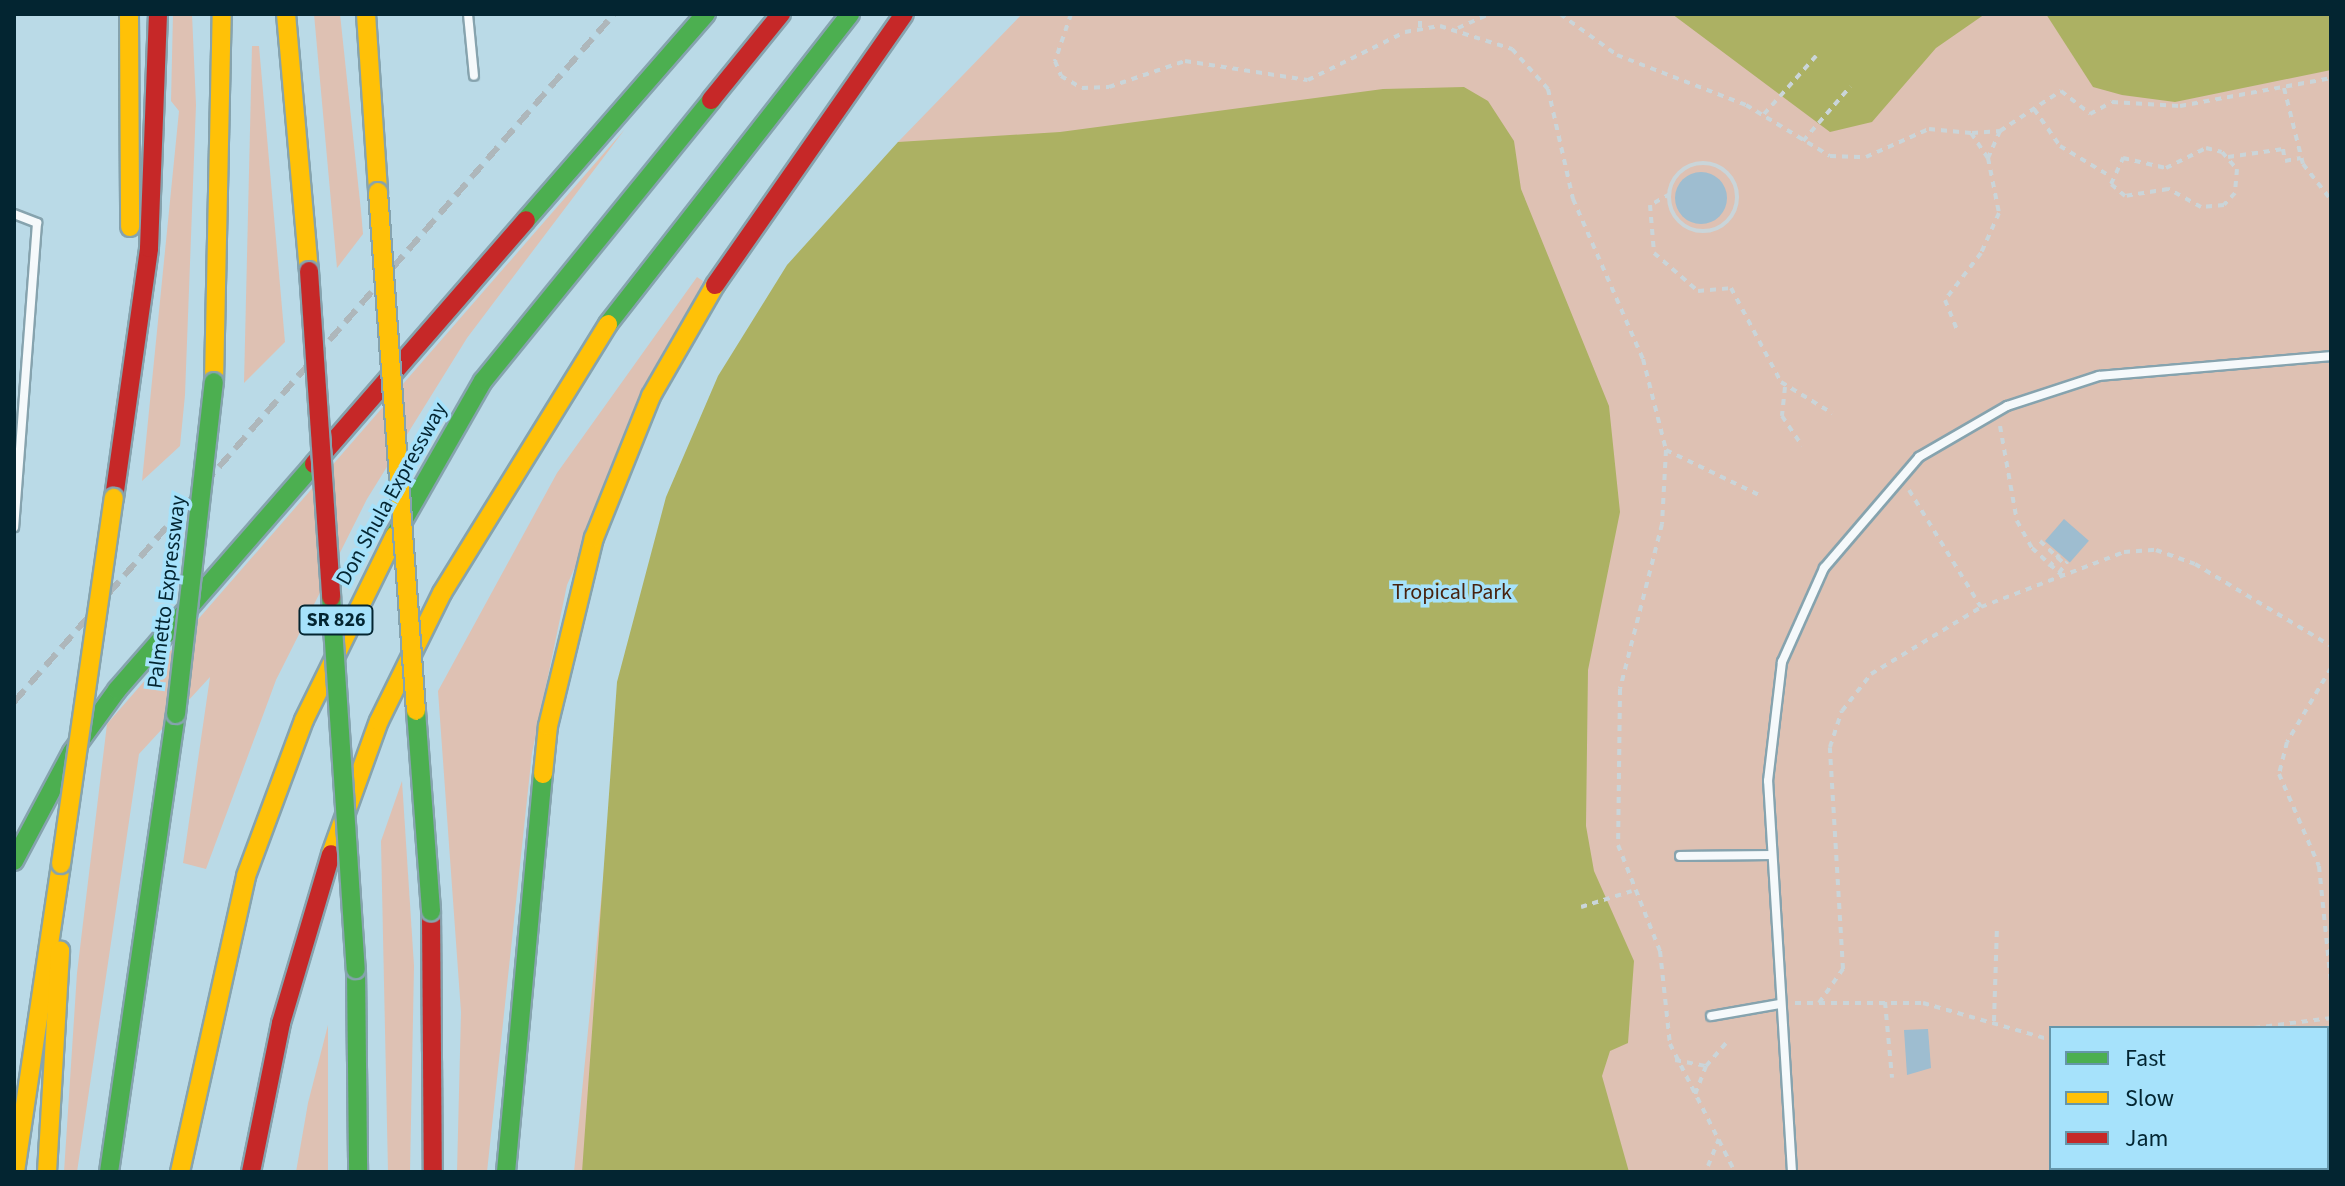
<!DOCTYPE html>
<style>
body{margin:0}
#map{position:relative;width:2345px;height:1186px;overflow:hidden;background:#badae7;font-family:"Source Sans 3",sans-serif}
div>[style]{position:absolute}
.green>*{inset:0;background:#dec1b3}
.water>*{inset:0;background:#acb163}
.building>*{inset:0;background:#9ebdd0;transform-origin:0 0}
.round{border-radius:50%}
.path>*{height:4px;margin-top:-2px;transform-origin:0;background:repeating-linear-gradient(90deg,#cad5d9 0 6px,transparent 0 12px)}
.path>.ring{margin:-2px;padding:0;box-sizing:content-box;background:none;border:4px solid #cad5d9;border-radius:50%}
.roads{filter:drop-shadow(2px 0 #86a3ae) drop-shadow(-2px 0 #86a3ae) drop-shadow(0 2px #86a3ae) drop-shadow(0 -2px #86a3ae)}
.lane>*{height:8px;margin:-4px;padding:0 4px;transform-origin:4px;border-radius:4px;background:#f5f9fb}
.fast>*{height:18px;margin:-9px;padding:0 9px;transform-origin:9px;border-radius:9px;background:#4caf50}
.slow>*{height:18px;margin:-9px;padding:0 9px;transform-origin:9px;border-radius:9px;background:#ffc107}
.jam>*{height:18px;margin:-9px;padding:0 9px;transform-origin:9px;border-radius:9px;background:#c62828}
.rail>*{height:6px;margin-top:-3px;transform-origin:0;background:repeating-linear-gradient(90deg,#aeb7bb 0 16px,transparent 0 24px)}
.bridges{filter:drop-shadow(2px 0 #86a3ae) drop-shadow(-2px 0 #86a3ae) drop-shadow(0 2px #86a3ae) drop-shadow(0 -2px #86a3ae)}
.fast-bridge>*{height:18px;margin:-9px;padding:0 9px;transform-origin:9px;border-radius:9px;background:#4caf50}
.slow-bridge>*{height:18px;margin:-9px;padding:0 9px;transform-origin:9px;border-radius:9px;background:#ffc107}
.jam-bridge>*{height:18px;margin:-9px;padding:0 9px;transform-origin:9px;border-radius:9px;background:#c62828}
span{translate:-50% -50%;white-space:nowrap;text-align:center;line-height:1.15;-webkit-text-stroke:7px #a6e2fb;paint-order:stroke}
.shield-label span{padding:2px 6px;background:#a6e2fb;border:2px solid;border-radius:6px;-webkit-text-stroke-width:0}
.shield-label{font-size:20px;color:#032531;font-weight:700}
.street-label{font-size:22px;color:#032531}
.park-label{font-size:22px;color:#48220f}
.frame{position:absolute;inset:0;border:16px solid #032531;pointer-events:none}
.legend{position:absolute;left:2049px;top:1026px;width:280px;height:144px;box-sizing:border-box;background:#a6e2fb;border:2px solid #6596aa;margin:0;padding:10px 14px;list-style:none;font-size:24px;color:#032531}
.legend li{display:flex;align-items:center;gap:16px;height:40px}
.legend b{width:40px;border:2px solid #6596aa}
</style>
<div id="map">
<div class="green">
<i style="clip-path:polygon(173px 14px,192px 14px,196px 105px,185px 395px,180px 446px,142px 481px,179px 111px,171px 101px)"></i>
<i style="clip-path:polygon(314px 14px,340px 14px,361px 211px,363px 234px,337px 268px)"></i>
<i style="clip-path:polygon(evenodd,1022px 14px,2331px 14px,2331px 1172px,574px 1172px,626px 648px,898px 142px,1022px 14px,2051px 1028px,2327px 1028px,2327px 1168px,2051px 1168px,2051px 1028px)"></i>
<i style="clip-path:polygon(252px 46px,259px 46px,285px 342px,244px 383px)"></i>
<i style="clip-path:polygon(625px 129px,467px 338px,367px 499px,276px 680px,206px 869px,183px 863px,210px 677px,139px 754px,77px 1172px,64px 1172px,77px 973px,107px 724px)"></i>
<i style="clip-path:polygon(697px 277px,703px 281px,567px 585px,532px 753px,487px 1172px,457px 1172px,461px 1012px,438px 691px,557px 473px)"></i>
<i style="clip-path:polygon(402px 781px,414px 966px,410px 1172px,388px 1172px,381px 841px)"></i>
<i style="clip-path:polygon(328px 1025px,328px 1172px,296px 1172px,308px 1103px)"></i>
</div>
<div class="water">
<i style="clip-path:polygon(1672px 14px,1985px 14px,1936px 48px,1872px 122px,1830px 132px)"></i>
<i style="clip-path:polygon(2046px 14px,2331px 14px,2331px 70px,2175px 102px,2122px 95px,2093px 87px)"></i>
<i style="clip-path:polygon(1464px 87px,1488px 101px,1514px 141px,1521px 189px,1609px 406px,1620px 512px,1588px 670px,1586px 826px,1594px 871px,1634px 961px,1628px 1043px,1610px 1051px,1602px 1076px,1629px 1172px,582px 1172px,617px 682px,666px 497px,718px 376px,787px 265px,898px 142px,1060px 132px,1383px 89px)"></i>
</div>
<div class="building">
<i class="round" style="left:1675px;top:172px;width:52px;height:52px"></i>
<i style="left:2064px;top:519px;width:33px;height:29px;rotate:41deg"></i>
<i style="clip-path:polygon(1928px 1029px,1931px 1068px,1907px 1075px,1904px 1030px)"></i>
</div>
<div class="path">
<i style="left:1071px;top:14px;width:50px;rotate:108.8deg"></i>
<i style="left:1055px;top:61px;width:16px;rotate:68deg"></i>
<i style="left:1061px;top:76px;width:24px;rotate:30deg"></i>
<i style="left:1082px;top:88px;width:27px;rotate:-2deg"></i>
<i style="left:1109px;top:87px;width:80px;rotate:-18.9deg"></i>
<i style="left:1185px;top:61px;width:124px;rotate:8.8deg"></i>
<i style="left:1308px;top:80px;width:108px;rotate:-26.3deg"></i>
<i style="left:1405px;top:32px;width:36px;rotate:-10deg"></i>
<i style="left:1440px;top:26px;width:76px;rotate:17.7deg"></i>
<i style="left:1512px;top:49px;width:54px;rotate:48deg"></i>
<i style="left:1548px;top:89px;width:113px;rotate:77.2deg"></i>
<i style="left:1573px;top:199px;width:175px;rotate:66.4deg"></i>
<i style="left:1643px;top:359px;width:94px;rotate:75.8deg"></i>
<i style="left:1666px;top:450px;width:74px;rotate:93.1deg"></i>
<i style="left:1662px;top:524px;width:170px;rotate:104.3deg"></i>
<i style="left:1620px;top:689px;width:156px;rotate:90.7deg"></i>
<i style="left:1618px;top:845px;width:114px;rotate:68.4deg"></i>
<i style="left:1660px;top:951px;width:94px;rotate:83.9deg"></i>
<i style="left:1670px;top:1044px;width:144px;rotate:63.1deg"></i>
<i style="left:1560px;top:14px;width:70px;rotate:35.7deg"></i>
<i style="left:1617px;top:55px;width:138px;rotate:21.2deg"></i>
<i style="left:1746px;top:105px;width:98px;rotate:31.3deg"></i>
<i style="left:1830px;top:156px;width:36px;rotate:2deg"></i>
<i style="left:1866px;top:157px;width:69px;rotate:-24deg"></i>
<i style="left:1929px;top:129px;width:42px;rotate:5.4deg"></i>
<i style="left:1971px;top:133px;width:30px;rotate:56deg"></i>
<i style="left:1988px;top:158px;width:56px;rotate:78.7deg"></i>
<i style="left:1999px;top:213px;width:44px;rotate:114.2deg"></i>
<i style="left:1981px;top:253px;width:59px;rotate:127.5deg"></i>
<i style="left:1945px;top:300px;width:35px;rotate:68deg"></i>
<i style="left:1420px;top:27px;width:13px;rotate:-90deg"></i>
<i style="left:1458px;top:28px;width:35px;rotate:-24deg"></i>
<i style="left:2284px;top:88px;width:78px;rotate:76deg"></i>
<i style="left:2303px;top:164px;width:46px;rotate:52.1deg"></i>
<i style="left:2034px;top:109px;width:45px;rotate:54.9deg"></i>
<i style="left:2060px;top:146px;width:58px;rotate:31deg"></i>
<i style="left:1764px;top:114px;width:78px;rotate:-48.1deg"></i>
<i style="left:2000px;top:131px;width:73px;rotate:-33.3deg"></i>
<i style="left:2061px;top:91px;width:37px;rotate:38deg"></i>
<i style="left:2090px;top:114px;width:25px;rotate:-29deg"></i>
<i style="left:2112px;top:102px;width:68px;rotate:3.4deg"></i>
<i style="left:2180px;top:106px;width:154px;rotate:-10.5deg"></i>
<i style="left:1972px;top:133px;width:28px;rotate:-4deg"></i>
<i style="left:2000px;top:131px;width:30px;rotate:114deg"></i>
<i style="left:1803px;top:141px;width:72px;rotate:-49deg"></i>
<i style="left:2206px;top:148px;width:16px;rotate:14deg"></i>
<i style="left:2222px;top:152px;width:23px;rotate:49deg"></i>
<i style="left:2237px;top:169px;width:24px;rotate:95deg"></i>
<i style="left:2235px;top:193px;width:16px;rotate:133deg"></i>
<i style="left:2224px;top:205px;width:23px;rotate:175deg"></i>
<i style="left:2201px;top:207px;width:38px;rotate:-151deg"></i>
<i style="left:2168px;top:189px;width:44px;rotate:170.8deg"></i>
<i style="left:2125px;top:196px;width:18px;rotate:-139deg"></i>
<i style="left:2111px;top:184px;width:29px;rotate:-65deg"></i>
<i style="left:2123px;top:158px;width:44px;rotate:13.1deg"></i>
<i style="left:2166px;top:168px;width:45px;rotate:-26.6deg"></i>
<i style="left:2228px;top:157px;width:56px;rotate:-8.3deg"></i>
<i style="left:2283px;top:149px;width:12px;rotate:81deg"></i>
<i style="left:2285px;top:161px;width:16px;rotate:-11deg"></i>
<i class="ring" style="left:1669px;top:163px;width:64px;height:64px"></i>
<i style="left:1670px;top:194px;width:23px;rotate:151deg"></i>
<i style="left:1650px;top:205px;width:48px;rotate:85.2deg"></i>
<i style="left:1654px;top:253px;width:58px;rotate:40.8deg"></i>
<i style="left:1698px;top:291px;width:33px;rotate:-5deg"></i>
<i style="left:1731px;top:288px;width:106px;rotate:62deg"></i>
<i style="left:1781px;top:382px;width:60px;rotate:31.3deg"></i>
<i style="left:1785px;top:387px;width:29px;rotate:96deg"></i>
<i style="left:1782px;top:416px;width:36px;rotate:56deg"></i>
<i style="left:2000px;top:426px;width:97px;rotate:79.9deg"></i>
<i style="left:2017px;top:521px;width:31px;rotate:61deg"></i>
<i style="left:2032px;top:548px;width:46px;rotate:42.4deg"></i>
<i style="left:1666px;top:450px;width:106px;rotate:25.8deg"></i>
<i style="left:1909px;top:490px;width:137px;rotate:58.4deg"></i>
<i style="left:1981px;top:607px;width:153px;rotate:-21deg"></i>
<i style="left:2124px;top:552px;width:32px;rotate:-4deg"></i>
<i style="left:2156px;top:550px;width:41px;rotate:19.7deg"></i>
<i style="left:2195px;top:564px;width:159px;rotate:31.1deg"></i>
<i style="left:2040px;top:541px;width:34px;rotate:43deg"></i>
<i style="left:2049px;top:567px;width:16px;rotate:-50deg"></i>
<i style="left:2059px;top:573px;width:14px;rotate:-54deg"></i>
<i style="left:2331px;top:668px;width:86px;rotate:120.7deg"></i>
<i style="left:2287px;top:742px;width:33px;rotate:104deg"></i>
<i style="left:2279px;top:774px;width:100px;rotate:66.5deg"></i>
<i style="left:2319px;top:866px;width:119px;rotate:84.2deg"></i>
<i style="left:1581px;top:907px;width:53px;rotate:-17.4deg"></i>
<i style="left:1885px;top:1002px;width:76px;rotate:84.7deg"></i>
<i style="left:1795px;top:1003px;width:128px"></i>
<i style="left:1923px;top:1003px;width:133px;rotate:16.1deg"></i>
<i style="left:1819px;top:1003px;width:42px;rotate:-54.8deg"></i>
<i style="left:1843px;top:969px;width:222px;rotate:-93.4deg"></i>
<i style="left:1830px;top:747px;width:38px;rotate:-72deg"></i>
<i style="left:1842px;top:711px;width:47px;rotate:-51.9deg"></i>
<i style="left:1871px;top:674px;width:129px;rotate:-31.3deg"></i>
<i style="left:1994px;top:1021px;width:94px;rotate:-88.2deg"></i>
<i style="left:2254px;top:1028px;width:78px;rotate:-7.4deg"></i>
<i style="left:1675px;top:1060px;width:32px;rotate:11deg"></i>
<i style="left:1706px;top:1066px;width:33px;rotate:111deg"></i>
<i style="left:1706px;top:1066px;width:33px;rotate:-49deg"></i>
<i style="left:1708px;top:1166px;width:29px;rotate:-68deg"></i>
</div>
<div class="roads">
<div class="lane">
<i style="left:468px;top:14px;width:62px;rotate:84.5deg"></i>
<i style="left:14px;top:214px;width:25px;rotate:21deg"></i>
<i style="left:37px;top:223px;width:305px;rotate:94.3deg"></i>
<i style="left:1680px;top:856px;width:89px;rotate:-0.6deg"></i>
<i style="left:1711px;top:1016px;width:70px;rotate:-9.9deg"></i>
<i style="left:1792px;top:1172px;width:392px;rotate:-93.5deg"></i>
<i style="left:1768px;top:781px;width:120px;rotate:-83.3deg"></i>
<i style="left:1782px;top:662px;width:103px;rotate:-65.9deg"></i>
<i style="left:1824px;top:568px;width:146px;rotate:-49.4deg"></i>
<i style="left:1919px;top:457px;width:102px;rotate:-30.1deg"></i>
<i style="left:2007px;top:406px;width:97px;rotate:-18.1deg"></i>
<i style="left:2099px;top:376px;width:233px;rotate:-4.9deg"></i>
</div>
<div class="fast">
<i style="left:526px;top:220px;width:274px;rotate:-48.9deg"></i>
<i style="left:608px;top:324px;width:393px;rotate:-52deg"></i>
<i style="left:395px;top:535px;width:177px;rotate:-60.3deg"></i>
<i style="left:483px;top:381px;width:362px;rotate:-50.9deg"></i>
<i style="left:14px;top:861px;width:123px;rotate:-62deg"></i>
<i style="left:72px;top:752px;width:77px;rotate:-54deg"></i>
<i style="left:117px;top:690px;width:300px;rotate:-48.9deg"></i>
<i style="left:356px;top:969px;width:203px;rotate:89.4deg"></i>
<i style="left:109px;top:1172px;width:463px;rotate:-81.7deg"></i>
<i style="left:506px;top:1172px;width:400px;rotate:-84.7deg"></i>
</div>
<div class="slow">
<i style="left:129px;top:14px;width:213px;rotate:89.7deg"></i>
<i style="left:286px;top:14px;width:258px;rotate:84.9deg"></i>
<i style="left:366px;top:14px;width:178px;rotate:86.1deg"></i>
<i style="left:214px;top:382px;width:368px;rotate:-88.8deg"></i>
<i style="left:543px;top:774px;width:48px;rotate:-84.1deg"></i>
<i style="left:548px;top:726px;width:194px;rotate:-76.3deg"></i>
<i style="left:594px;top:538px;width:153px;rotate:-68.1deg"></i>
<i style="left:651px;top:396px;width:128px;rotate:-60deg"></i>
<i style="left:331px;top:854px;width:141px;rotate:-70.2deg"></i>
<i style="left:379px;top:721px;width:143px;rotate:-63.8deg"></i>
<i style="left:442px;top:593px;width:316px;rotate:-58.3deg"></i>
<i style="left:15px;top:1172px;width:311px;rotate:-81.5deg"></i>
<i style="left:47px;top:1172px;width:222px;rotate:-86.6deg"></i>
<i style="left:180px;top:1172px;width:303px;rotate:-77.4deg"></i>
<i style="left:246px;top:876px;width:166px;rotate:-69.6deg"></i>
<i style="left:304px;top:720px;width:206px;rotate:-63.8deg"></i>
</div>
<div class="jam">
<i style="left:711px;top:100px;width:111px;rotate:-50.9deg"></i>
<i style="left:715px;top:285px;width:330px;rotate:-55.1deg"></i>
<i style="left:314px;top:464px;width:323px;rotate:-49deg"></i>
<i style="left:114px;top:498px;width:252px;rotate:-82deg"></i>
<i style="left:149px;top:248px;width:234px;rotate:-87.8deg"></i>
<i style="left:431px;top:911px;width:261px;rotate:89.6deg"></i>
<i style="left:251px;top:1172px;width:152px;rotate:-78.6deg"></i>
<i style="left:281px;top:1023px;width:176px;rotate:-73.5deg"></i>
</div>
</div>
<div class="rail">
<i style="left:14px;top:702px;width:913px;rotate:-48.91deg"></i>
</div>
<div class="bridges">
<div class="fast-bridge">
<i style="left:331px;top:597px;width:373px;rotate:86.2deg"></i>
<i style="left:416px;top:711px;width:201px;rotate:85.7deg"></i>
<i style="left:176px;top:714px;width:334px;rotate:-83.5deg"></i>
</div>
<div class="slow-bridge">
<i style="left:378px;top:192px;width:520px;rotate:85.81deg"></i>
<i style="left:61px;top:864px;width:370px;rotate:-81.8deg"></i>
</div>
<div class="jam-bridge">
<i style="left:309px;top:271px;width:327px;rotate:86.1deg"></i>
</div>
</div>
<div class="shield-label">
<span style="left:336px;top:620px">SR 826</span>
</div>
<div class="street-label">
<span style="left:392px;top:494px;rotate:-61deg">Don Shula Expressway</span>
<span style="left:167px;top:592px;rotate:-83deg">Palmetto Expressway</span>
</div>
<div class="park-label">
<span style="left:1452px;top:593px">Tropical Park</span>
</div>
<div class="frame"></div>
<ul class="legend">
<li><b style="height:10px;background:#4caf50"></b>Fast</li>
<li><b style="height:10px;background:#ffc107"></b>Slow</li>
<li><b style="height:10px;background:#c62828"></b>Jam</li>
</ul>
</div>
